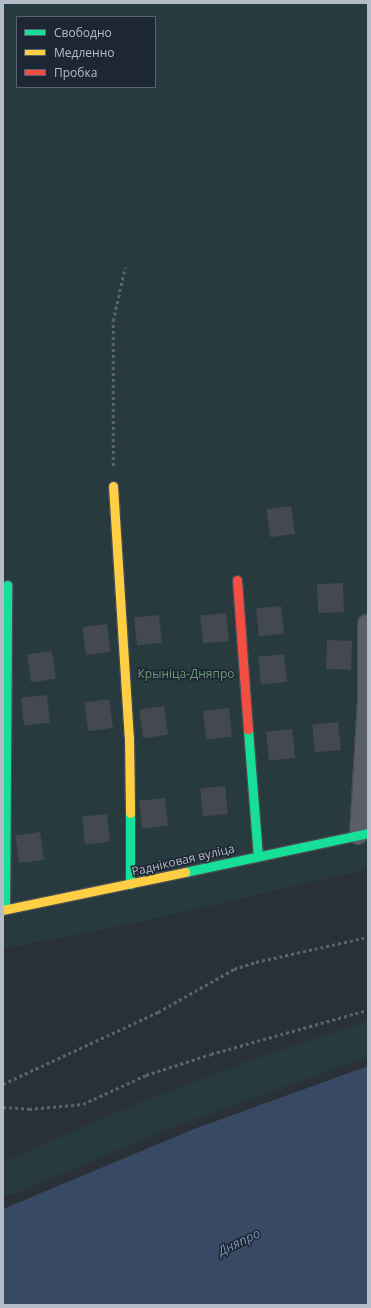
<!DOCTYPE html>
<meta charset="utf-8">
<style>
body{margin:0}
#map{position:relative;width:371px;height:1308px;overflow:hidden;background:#2a3038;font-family:"Open Sans",sans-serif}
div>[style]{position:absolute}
.green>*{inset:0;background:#273a3e}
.water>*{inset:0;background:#384963}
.building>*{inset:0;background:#444950;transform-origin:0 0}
.path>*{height:2.5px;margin-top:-1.25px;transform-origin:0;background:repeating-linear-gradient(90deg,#5d636a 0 3px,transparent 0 6px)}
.roads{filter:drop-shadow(1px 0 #484c53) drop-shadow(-1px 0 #484c53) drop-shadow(0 1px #484c53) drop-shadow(0 -1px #484c53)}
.street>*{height:17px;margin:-8.5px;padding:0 8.5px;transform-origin:8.5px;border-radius:8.5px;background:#5a5e66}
.fast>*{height:9px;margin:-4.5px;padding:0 4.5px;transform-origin:4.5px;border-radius:4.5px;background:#16e098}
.slow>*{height:9px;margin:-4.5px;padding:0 4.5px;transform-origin:4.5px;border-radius:4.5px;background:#ffcf43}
.jam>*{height:9px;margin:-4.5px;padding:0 4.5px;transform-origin:4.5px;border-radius:4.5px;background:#f24e42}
span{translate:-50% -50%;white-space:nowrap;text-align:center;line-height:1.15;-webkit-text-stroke:3px #1d2633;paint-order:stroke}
.park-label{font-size:12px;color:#6b9a76}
.street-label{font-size:12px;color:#b4bcc9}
.water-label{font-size:13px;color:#7c92b1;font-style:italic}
.frame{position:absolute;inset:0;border:4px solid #b4bcc9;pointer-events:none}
.legend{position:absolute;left:16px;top:16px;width:140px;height:72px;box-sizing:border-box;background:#1d2633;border:1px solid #59626f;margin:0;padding:5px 7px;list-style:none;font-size:12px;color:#b4bcc9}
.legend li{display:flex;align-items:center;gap:8px;height:20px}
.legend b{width:20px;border:1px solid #59626f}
</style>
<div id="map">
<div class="green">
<i style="clip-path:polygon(evenodd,3px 3px,368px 3px,368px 869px,131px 924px,3px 949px,3px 3px,17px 17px,155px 17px,155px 87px,17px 87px,17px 17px)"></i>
<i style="clip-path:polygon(368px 1021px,368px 1057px,171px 1128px,14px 1194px,3px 1195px,4px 1162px,119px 1111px,243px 1063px)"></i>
</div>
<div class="water">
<i style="clip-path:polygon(368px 1066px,368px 1305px,3px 1305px,3px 1209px,194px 1129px)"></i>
</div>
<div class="building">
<i style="left:291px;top:506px;width:28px;height:25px;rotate:82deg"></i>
<i style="left:343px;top:583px;width:29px;height:26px;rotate:88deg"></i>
<i style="left:281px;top:606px;width:28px;height:25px;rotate:84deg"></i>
<i style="left:226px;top:613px;width:28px;height:26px;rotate:84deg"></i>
<i style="left:159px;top:615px;width:28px;height:25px;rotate:84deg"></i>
<i style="left:107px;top:624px;width:28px;height:25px;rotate:82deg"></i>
<i style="left:327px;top:640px;width:25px;height:29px;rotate:2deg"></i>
<i style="left:52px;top:651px;width:28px;height:25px;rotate:82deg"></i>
<i style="left:284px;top:654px;width:28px;height:26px;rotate:84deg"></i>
<i style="left:47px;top:695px;width:28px;height:26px;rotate:84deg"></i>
<i style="left:109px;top:699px;width:29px;height:25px;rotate:82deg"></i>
<i style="left:164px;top:706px;width:29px;height:25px;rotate:82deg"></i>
<i style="left:229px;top:708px;width:29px;height:26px;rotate:84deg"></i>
<i style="left:338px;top:722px;width:28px;height:26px;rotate:84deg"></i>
<i style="left:292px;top:729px;width:29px;height:26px;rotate:84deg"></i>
<i style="left:225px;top:786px;width:28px;height:25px;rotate:84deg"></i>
<i style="left:165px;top:798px;width:28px;height:26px;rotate:84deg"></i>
<i style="left:107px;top:814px;width:28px;height:25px;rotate:84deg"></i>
<i style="left:40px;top:832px;width:28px;height:25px;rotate:82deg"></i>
</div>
<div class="path">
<i style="left:113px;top:466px;width:145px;rotate:-90deg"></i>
<i style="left:113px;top:321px;width:55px;rotate:-77.5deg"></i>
<i style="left:3px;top:1084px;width:171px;rotate:-24.9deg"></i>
<i style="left:158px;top:1012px;width:87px;rotate:-29.5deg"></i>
<i style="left:234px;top:969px;width:23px;rotate:-18deg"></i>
<i style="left:256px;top:962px;width:115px;rotate:-12.6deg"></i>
<i style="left:3px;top:1107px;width:26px;rotate:4deg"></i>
<i style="left:29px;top:1109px;width:54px;rotate:-5.3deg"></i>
<i style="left:83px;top:1104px;width:69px;rotate:-24.7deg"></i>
<i style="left:146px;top:1075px;width:68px;rotate:-17.9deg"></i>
<i style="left:211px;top:1054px;width:163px;rotate:-15.7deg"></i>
</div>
<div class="roads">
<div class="street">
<i style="left:358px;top:835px;width:134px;rotate:-86.6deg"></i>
<i style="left:366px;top:701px;width:78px;rotate:-90deg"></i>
</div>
<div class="fast">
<i style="left:248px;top:730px;width:126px;rotate:85.5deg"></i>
<i style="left:130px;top:813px;width:71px;rotate:90deg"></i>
<i style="left:185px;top:872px;width:187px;rotate:-12deg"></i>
<i style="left:5px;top:909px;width:324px;rotate:-89.6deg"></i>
</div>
<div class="slow">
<i style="left:113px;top:486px;width:252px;rotate:86.4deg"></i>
<i style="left:129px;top:737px;width:76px;rotate:89.2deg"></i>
<i style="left:3px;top:910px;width:186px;rotate:-11.8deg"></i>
</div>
<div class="jam">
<i style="left:237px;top:580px;width:150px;rotate:85.8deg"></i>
</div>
</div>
<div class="park-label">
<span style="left:186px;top:674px">Крыніца-Дняпро</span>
</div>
<div class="street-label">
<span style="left:183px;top:860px;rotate:-13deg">Радніковая вуліца</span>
</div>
<div class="water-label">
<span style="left:239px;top:1242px;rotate:-26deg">Дняпро</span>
</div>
<div class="frame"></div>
<ul class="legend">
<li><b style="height:5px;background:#16e098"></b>Свободно</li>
<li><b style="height:5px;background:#ffcf43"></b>Медленно</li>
<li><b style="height:5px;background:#f24e42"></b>Пробка</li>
</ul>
</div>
